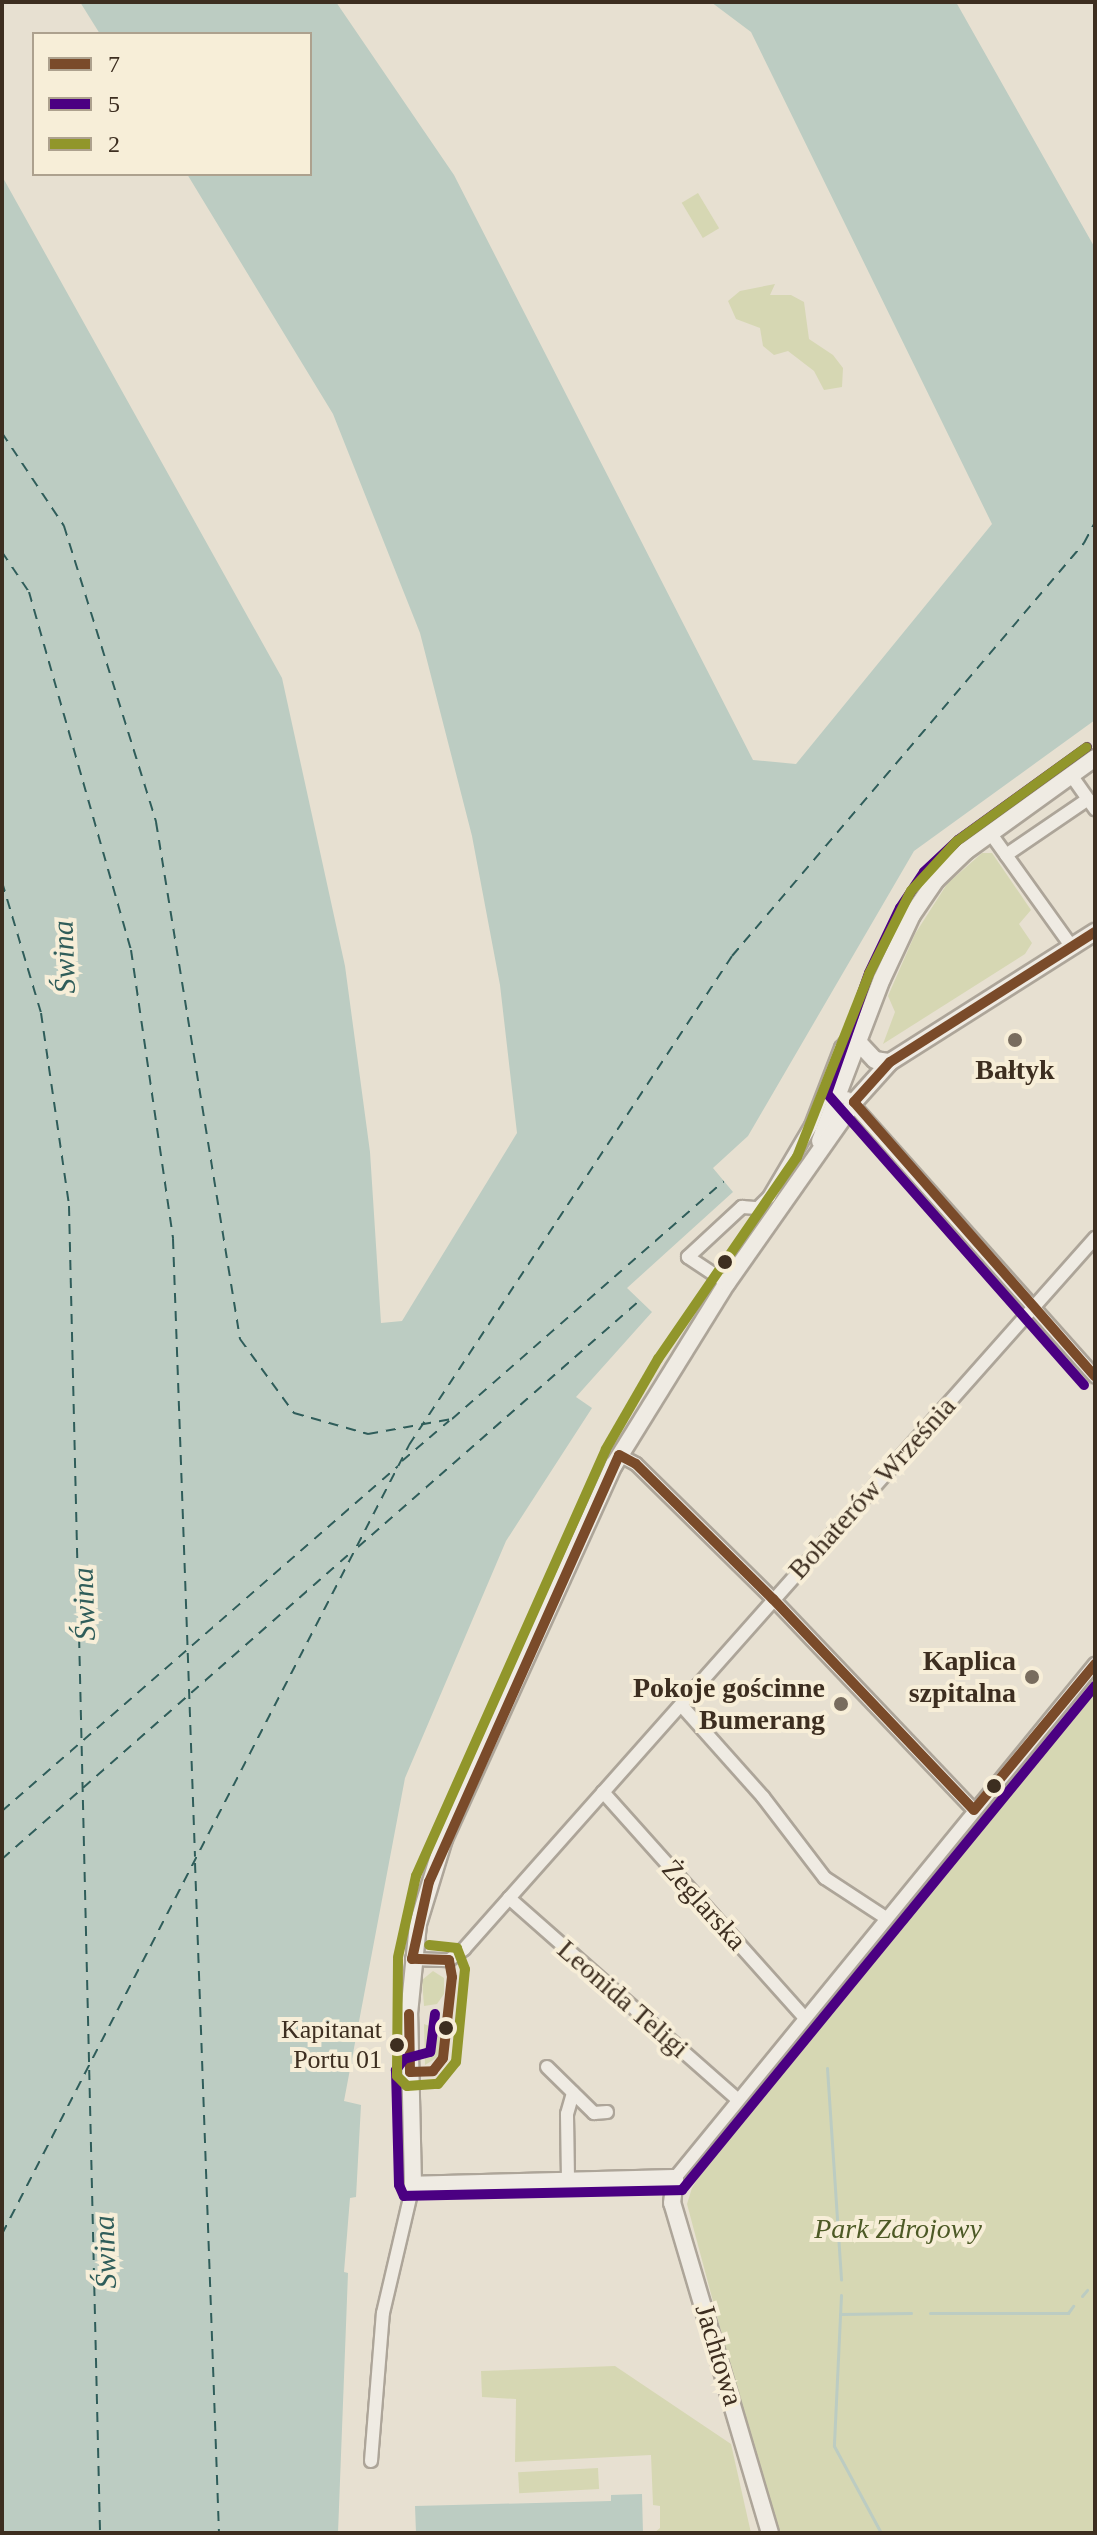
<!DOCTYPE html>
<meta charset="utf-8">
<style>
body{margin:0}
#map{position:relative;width:1097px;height:2535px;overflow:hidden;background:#e7e0d1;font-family:Georgia,serif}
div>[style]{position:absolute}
.green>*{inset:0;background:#d6d7b3;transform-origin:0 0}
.water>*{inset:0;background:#bcccc2}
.stream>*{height:3px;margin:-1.5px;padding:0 1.5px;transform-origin:1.5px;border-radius:1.5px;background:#bcccc2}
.ferry>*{height:2px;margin-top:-1px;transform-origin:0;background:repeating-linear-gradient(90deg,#2f5d5a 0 10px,transparent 0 18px)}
.roads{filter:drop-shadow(2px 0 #ada599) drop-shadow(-2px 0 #ada599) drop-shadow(0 2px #ada599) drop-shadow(0 -2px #ada599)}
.street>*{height:12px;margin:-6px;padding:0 6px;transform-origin:6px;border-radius:6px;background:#efebe3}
.secondary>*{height:16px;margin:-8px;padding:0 8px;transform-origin:8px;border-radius:8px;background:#efebe3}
.bus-1>*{height:10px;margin:-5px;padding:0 5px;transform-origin:5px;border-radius:5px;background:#7a4b2a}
.bus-2>*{height:10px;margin:-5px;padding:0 5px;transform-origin:5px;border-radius:5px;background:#4b0082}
.bus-3>*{height:10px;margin:-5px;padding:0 5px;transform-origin:5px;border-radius:5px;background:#91962b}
.dots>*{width:22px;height:22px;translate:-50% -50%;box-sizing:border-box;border:4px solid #f7eed8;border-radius:50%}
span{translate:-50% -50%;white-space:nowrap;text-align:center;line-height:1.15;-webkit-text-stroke:8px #f7eed8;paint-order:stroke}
.bus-label{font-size:26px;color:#3d2e20}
.right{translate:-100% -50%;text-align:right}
.poi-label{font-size:28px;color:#3d2e20;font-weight:700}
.street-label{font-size:28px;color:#3d2e20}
.park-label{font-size:28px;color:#4d5a26;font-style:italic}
.water-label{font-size:30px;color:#2f5d5a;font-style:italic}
.frame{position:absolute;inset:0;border:4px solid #3d2e20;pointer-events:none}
.legend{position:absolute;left:32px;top:32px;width:280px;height:144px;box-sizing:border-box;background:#f7eed8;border:2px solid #ada18e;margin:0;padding:10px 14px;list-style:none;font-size:24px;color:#3d2e20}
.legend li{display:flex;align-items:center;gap:16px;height:40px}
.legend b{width:40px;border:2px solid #ada18e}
</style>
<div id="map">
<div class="green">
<i style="left:698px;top:193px;width:41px;height:19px;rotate:59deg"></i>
<i style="clip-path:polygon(775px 284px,770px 295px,791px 295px,804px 302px,809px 339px,833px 355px,843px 368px,842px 387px,824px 390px,814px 371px,788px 351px,774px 355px,763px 346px,760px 328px,736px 319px,728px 301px,740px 291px)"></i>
<i style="clip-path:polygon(982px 853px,992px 853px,1031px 910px,1019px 924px,1032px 943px,1025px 954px,883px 1044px,895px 1012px,888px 996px,915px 934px,947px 884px)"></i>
<i style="clip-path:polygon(1095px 1690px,1095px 2533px,775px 2533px,687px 2204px,692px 2188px,743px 2104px,865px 1952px,1015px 1774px,1026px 1773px)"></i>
<i style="clip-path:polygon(433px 1971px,444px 1978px,444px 1994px,437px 2004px,424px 2006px,422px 1980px)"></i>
<i style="clip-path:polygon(424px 2024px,443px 2031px,438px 2057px,425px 2065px)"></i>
<i style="clip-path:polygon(615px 2366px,731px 2444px,751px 2533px,654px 2533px,660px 2528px,660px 2506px,653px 2505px,651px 2455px,515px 2462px,516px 2399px,482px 2397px,481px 2371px)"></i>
<i style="left:598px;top:2468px;width:21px;height:80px;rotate:87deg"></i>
</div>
<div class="water">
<i style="clip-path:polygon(80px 2px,336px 2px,454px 175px,753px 760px,796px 764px,992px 524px,751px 32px,711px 2px,956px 2px,1095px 248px,1095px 720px,914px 851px,748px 1136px,713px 1168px,733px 1192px,627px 1288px,652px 1312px,576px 1397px,592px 1408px,506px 1541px,405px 1778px,344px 2101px,361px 2105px,356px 2197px,350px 2198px,344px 2272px,348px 2273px,338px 2533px,2px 2533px,2px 176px,282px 678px,345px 966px,370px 1152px,381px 1323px,402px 1321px,517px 1133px,500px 985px,472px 836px,420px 633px,333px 414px,187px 174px,310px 174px,310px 34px,100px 34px)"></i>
<i style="clip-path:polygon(642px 2494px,643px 2533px,416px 2533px,415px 2506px,611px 2501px,611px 2495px)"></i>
</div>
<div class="stream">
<i style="left:827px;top:2068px;width:212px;rotate:86.2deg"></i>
<i style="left:841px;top:2295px;width:151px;rotate:92.7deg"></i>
<i style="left:834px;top:2446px;width:99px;rotate:61.6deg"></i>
<i style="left:1082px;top:2296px;width:8px;rotate:-50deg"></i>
<i style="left:930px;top:2313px;width:138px"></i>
<i style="left:1068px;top:2313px;width:9px;rotate:-54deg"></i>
<i style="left:840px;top:2314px;width:71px;rotate:-0.8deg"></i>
</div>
<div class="ferry">
<i style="left:2px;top:433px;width:112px;rotate:56.3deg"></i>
<i style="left:64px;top:526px;width:310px;rotate:72.7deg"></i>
<i style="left:156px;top:822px;width:524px;rotate:80.77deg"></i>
<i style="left:240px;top:1339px;width:92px;rotate:53.9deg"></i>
<i style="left:294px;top:1413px;width:77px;rotate:15.8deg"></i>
<i style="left:368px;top:1434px;width:85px;rotate:-10.1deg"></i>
<i style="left:452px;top:1419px;width:361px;rotate:-41.2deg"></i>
<i style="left:2px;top:552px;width:48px;rotate:56deg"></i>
<i style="left:29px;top:592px;width:372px;rotate:74.1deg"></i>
<i style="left:131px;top:950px;width:292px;rotate:81.7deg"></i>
<i style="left:173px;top:1239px;width:618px;rotate:87.96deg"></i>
<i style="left:2px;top:882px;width:137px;rotate:73.4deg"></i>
<i style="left:41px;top:1013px;width:195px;rotate:81.7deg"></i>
<i style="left:69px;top:1206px;width:1327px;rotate:88.66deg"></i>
<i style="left:402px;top:1461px;width:62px;rotate:-40.4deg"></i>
<i style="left:358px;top:1547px;width:375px;rotate:-41.2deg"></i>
<i style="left:2px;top:1811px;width:525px;rotate:-41.06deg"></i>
<i style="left:2px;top:1859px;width:467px;rotate:-41.3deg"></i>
<i style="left:195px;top:1863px;width:670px;rotate:87.95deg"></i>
<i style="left:2px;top:2234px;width:888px;rotate:-62.71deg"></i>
<i style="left:409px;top:1445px;width:586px;rotate:-56.55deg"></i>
<i style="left:732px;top:956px;width:543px;rotate:-49.56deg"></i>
<i style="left:1084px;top:543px;width:24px;rotate:-62deg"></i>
</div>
<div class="roads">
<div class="street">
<i style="left:1071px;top:775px;width:42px;rotate:54.8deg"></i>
<i style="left:991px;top:834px;width:139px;rotate:54.4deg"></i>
<i style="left:1006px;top:855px;width:99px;rotate:-34.3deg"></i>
<i style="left:847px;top:1098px;width:373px;rotate:48.3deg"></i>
<i style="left:727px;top:1283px;width:47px;rotate:-146.3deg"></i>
<i style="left:688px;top:1257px;width:74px;rotate:-42.8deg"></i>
<i style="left:742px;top:1207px;width:16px;rotate:4deg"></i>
<i style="left:758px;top:1208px;width:16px;rotate:-45deg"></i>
<i style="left:769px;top:1197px;width:82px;rotate:-59.4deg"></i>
<i style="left:811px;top:1126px;width:84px;rotate:-69deg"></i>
<i style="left:841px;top:1048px;width:30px;rotate:-50deg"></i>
<i style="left:619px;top:1455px;width:19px;rotate:28deg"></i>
<i style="left:636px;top:1464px;width:192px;rotate:44.6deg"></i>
<i style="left:773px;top:1599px;width:291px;rotate:46.4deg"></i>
<i style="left:681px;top:1705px;width:123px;rotate:48.3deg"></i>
<i style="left:763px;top:1797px;width:102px;rotate:52.6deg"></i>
<i style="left:825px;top:1878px;width:73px;rotate:33.3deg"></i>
<i style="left:603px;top:1792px;width:303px;rotate:48.2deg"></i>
<i style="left:509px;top:1898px;width:304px;rotate:41.4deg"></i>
<i style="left:412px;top:1959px;width:37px;rotate:2deg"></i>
<i style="left:449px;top:1960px;width:19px;rotate:-36deg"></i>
<i style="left:464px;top:1949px;width:951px;rotate:-48.41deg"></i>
<i style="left:547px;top:2067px;width:66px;rotate:44.4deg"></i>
<i style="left:594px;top:2113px;width:13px;rotate:-4deg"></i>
<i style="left:675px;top:2178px;width:664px;rotate:-50.75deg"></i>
<i style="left:568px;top:2179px;width:65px;rotate:-90.9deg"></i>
<i style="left:567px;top:2114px;width:22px;rotate:-74deg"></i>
<i style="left:371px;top:2461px;width:148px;rotate:-85.4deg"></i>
<i style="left:383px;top:2313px;width:131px;rotate:-76.8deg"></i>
</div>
<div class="secondary">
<i style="left:859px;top:1043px;width:23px;rotate:47deg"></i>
<i style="left:875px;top:1060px;width:15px;rotate:8deg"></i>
<i style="left:820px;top:1141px;width:173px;rotate:-69.1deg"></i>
<i style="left:882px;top:979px;width:71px;rotate:-64.9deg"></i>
<i style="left:912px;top:915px;width:42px;rotate:-55.6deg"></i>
<i style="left:936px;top:880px;width:42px;rotate:-44deg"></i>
<i style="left:966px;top:851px;width:159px;rotate:-35.8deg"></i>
<i style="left:770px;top:2533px;width:344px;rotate:-106.5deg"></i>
<i style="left:672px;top:2203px;width:25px;rotate:-83deg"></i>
<i style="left:675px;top:2178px;width:262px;rotate:178.5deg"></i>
<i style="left:413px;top:2185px;width:171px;rotate:-91.3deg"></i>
<i style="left:409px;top:2014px;width:90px;rotate:-84.3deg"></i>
<i style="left:418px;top:1924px;width:89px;rotate:-73deg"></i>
<i style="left:444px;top:1839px;width:411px;rotate:-65.6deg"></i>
<i style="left:614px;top:1465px;width:214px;rotate:-58.2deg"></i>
<i style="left:727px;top:1283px;width:221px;rotate:-54.9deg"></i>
<i style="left:854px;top:1102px;width:54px;rotate:-48deg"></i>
<i style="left:890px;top:1062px;width:243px;rotate:-32.4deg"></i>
</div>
</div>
<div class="bus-1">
<i style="left:1095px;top:932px;width:243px;rotate:147.6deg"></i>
<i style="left:890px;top:1062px;width:54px;rotate:132deg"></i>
<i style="left:854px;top:1102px;width:365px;rotate:48.7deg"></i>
<i style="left:409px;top:2014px;width:58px;rotate:89deg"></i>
<i style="left:410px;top:2072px;width:23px;rotate:-2deg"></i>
<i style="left:433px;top:2071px;width:16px;rotate:-52deg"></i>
<i style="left:443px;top:2058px;width:81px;rotate:-83.7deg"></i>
<i style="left:452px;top:1977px;width:17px;rotate:-100deg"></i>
<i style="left:449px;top:1960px;width:37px;rotate:-178deg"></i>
<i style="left:412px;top:1959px;width:79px;rotate:-77.6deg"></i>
<i style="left:429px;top:1882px;width:467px;rotate:-66deg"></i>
<i style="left:619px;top:1455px;width:19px;rotate:28deg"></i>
<i style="left:636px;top:1464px;width:192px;rotate:44.6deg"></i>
<i style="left:773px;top:1599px;width:291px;rotate:46.4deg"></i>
<i style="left:974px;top:1810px;width:190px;rotate:-50.3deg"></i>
</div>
<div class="bus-2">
<i style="left:1084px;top:1385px;width:389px;rotate:-131.4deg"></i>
<i style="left:827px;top:1093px;width:127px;rotate:-70.7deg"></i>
<i style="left:869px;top:973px;width:72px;rotate:-64.5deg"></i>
<i style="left:900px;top:908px;width:43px;rotate:-56.3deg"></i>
<i style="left:924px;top:872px;width:47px;rotate:-43.3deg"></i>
<i style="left:958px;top:840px;width:159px;rotate:-35.8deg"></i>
<i style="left:435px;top:2014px;width:38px;rotate:97deg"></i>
<i style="left:430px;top:2052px;width:27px;rotate:165deg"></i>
<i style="left:404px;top:2059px;width:14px;rotate:126deg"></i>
<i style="left:396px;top:2070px;width:115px;rotate:88.5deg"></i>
<i style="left:399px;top:2185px;width:12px;rotate:66deg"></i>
<i style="left:404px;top:2196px;width:278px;rotate:-1.2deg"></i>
<i style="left:682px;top:2190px;width:652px;rotate:-50.67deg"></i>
</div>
<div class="bus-3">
<i style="left:398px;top:1957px;width:83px;rotate:-77.5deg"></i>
<i style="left:416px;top:1876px;width:467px;rotate:-66deg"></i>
<i style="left:606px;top:1449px;width:104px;rotate:-60deg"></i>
<i style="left:658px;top:1359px;width:245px;rotate:-55.5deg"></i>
<i style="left:797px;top:1157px;width:197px;rotate:-68.5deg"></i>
<i style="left:869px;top:974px;width:93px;rotate:-63.2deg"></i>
<i style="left:911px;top:891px;width:68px;rotate:-47.4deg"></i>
<i style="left:957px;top:841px;width:160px;rotate:-35.9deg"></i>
<i style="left:398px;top:1959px;width:117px;rotate:90.5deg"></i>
<i style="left:397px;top:2076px;width:14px;rotate:45deg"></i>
<i style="left:407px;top:2086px;width:31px;rotate:-4deg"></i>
<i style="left:438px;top:2084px;width:28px;rotate:-51deg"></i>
<i style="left:456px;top:2062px;width:93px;rotate:-84.5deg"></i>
<i style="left:465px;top:1969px;width:22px;rotate:-111deg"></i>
<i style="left:457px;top:1948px;width:28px;rotate:-174deg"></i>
</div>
<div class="dots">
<i style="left:1015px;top:1040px;background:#786c5e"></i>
<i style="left:725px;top:1262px;background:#3d2e20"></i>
<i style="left:1032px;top:1677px;background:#786c5e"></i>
<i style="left:841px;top:1704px;background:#786c5e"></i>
<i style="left:994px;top:1786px;background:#3d2e20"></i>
<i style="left:446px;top:2028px;background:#3d2e20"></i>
<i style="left:397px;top:2045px;background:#3d2e20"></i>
</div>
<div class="bus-label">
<span class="right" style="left:382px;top:2045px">Kapitanat<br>Portu 01</span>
</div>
<div class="poi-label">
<span style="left:1015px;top:1070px">Bałtyk</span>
<span class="right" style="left:1016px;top:1677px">Kaplica<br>szpitalna</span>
<span class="right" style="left:825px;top:1704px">Pokoje gościnne<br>Bumerang</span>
</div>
<div class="street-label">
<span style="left:872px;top:1488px;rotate:-48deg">Bohaterów Września</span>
<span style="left:704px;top:1905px;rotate:48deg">Żeglarska</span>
<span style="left:623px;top:1999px;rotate:41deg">Leonida Teligi</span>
<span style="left:719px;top:2355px;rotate:73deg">Jachtowa</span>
</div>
<div class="park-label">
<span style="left:898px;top:2229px">Park Zdrojowy</span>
</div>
<div class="water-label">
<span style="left:64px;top:957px;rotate:-92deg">Świna</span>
<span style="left:84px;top:1604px;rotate:-92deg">Świna</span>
<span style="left:105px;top:2252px;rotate:-92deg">Świna</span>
</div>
<div class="frame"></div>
<ul class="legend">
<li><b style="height:10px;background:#7a4b2a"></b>7</li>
<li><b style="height:10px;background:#4b0082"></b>5</li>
<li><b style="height:10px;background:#91962b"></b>2</li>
</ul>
</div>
